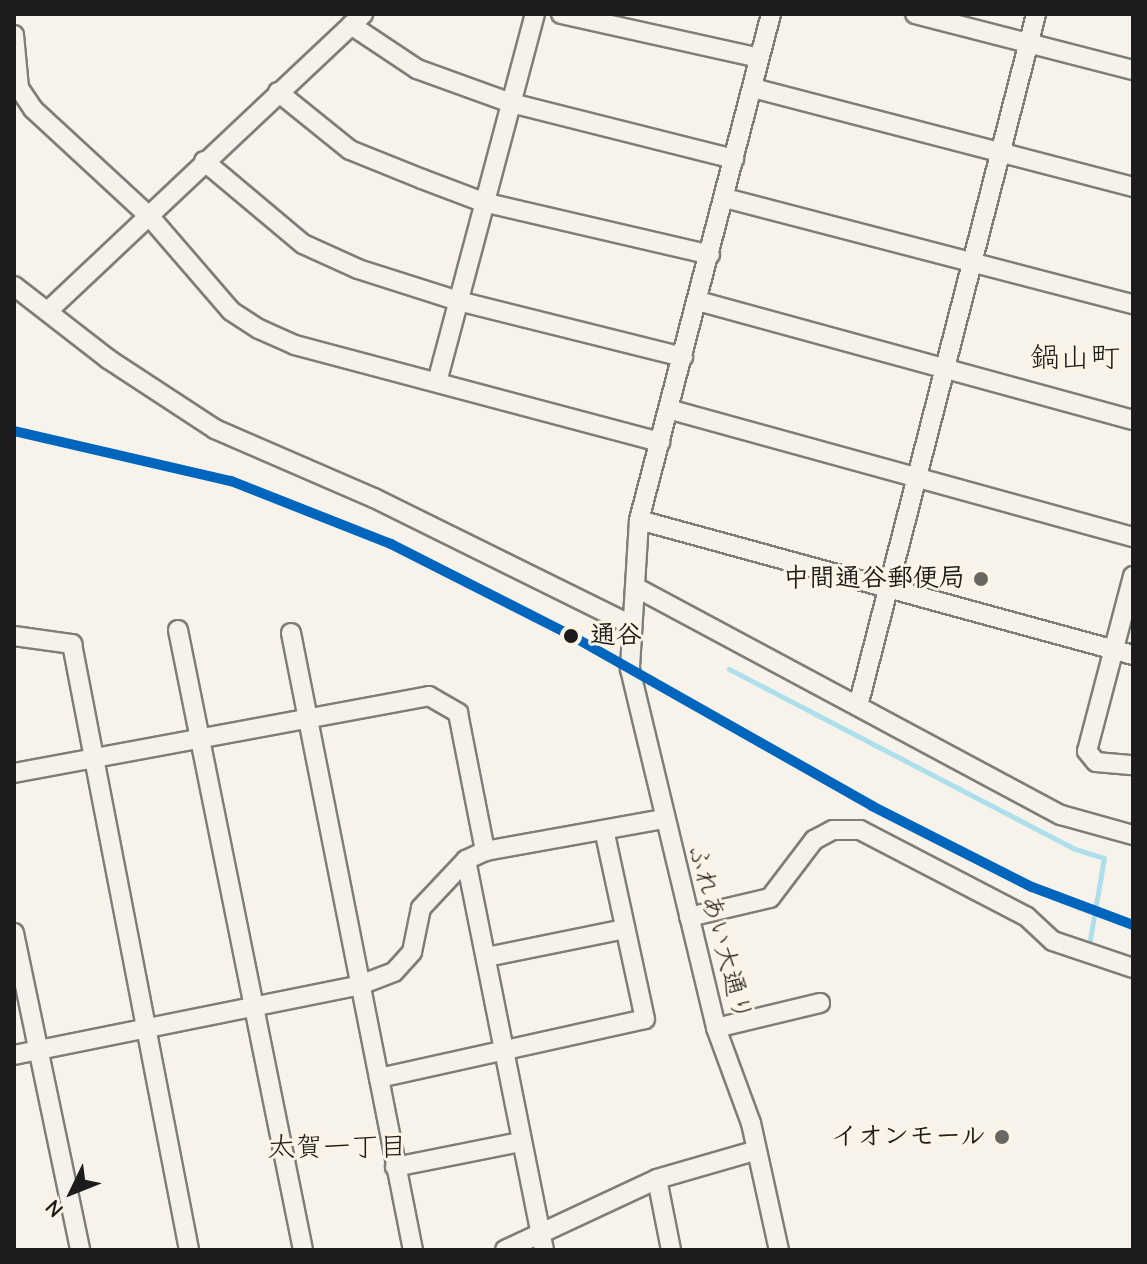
<!DOCTYPE html>
<meta charset="utf-8">
<style>
body{margin:0}
#map{position:relative;width:1147px;height:1264px;overflow:hidden;background:#f7f3ea;font-family:"Comic Neue","Klee One",sans-serif}
div>[style]{position:absolute}
.stream>*{height:5px;margin:-2.5px;padding:0 2.5px;transform-origin:2.5px;border-radius:2.5px;background:#ade0ec}
.roads{filter:drop-shadow(2px 0 #7f7d79) drop-shadow(-2px 0 #7f7d79) drop-shadow(0 2px #7f7d79) drop-shadow(0 -2px #7f7d79)}
.minor>*{height:18px;margin:-9px;padding:0 9px;transform-origin:9px;border-radius:9px;background:#f5f2ec}
.rail-1>*{height:10px;margin:-5px;padding:0 5px;transform-origin:5px;border-radius:5px;background:#0065bd}
.dots>*{width:22px;height:22px;translate:-50% -50%;box-sizing:border-box;border:4px solid #fcf5e5;border-radius:50%}
span{translate:-50% -50%;white-space:nowrap;text-align:center;line-height:1.15;-webkit-text-stroke:6px #fcf5e5;paint-order:stroke}
.poi-label{font-size:26px;color:#1c1c1c;font-weight:700}
.right{translate:-100% -50%;text-align:right}
.stop-label{font-size:26px;color:#1c1c1c;font-weight:700}
.left{translate:0 -50%;text-align:left}
.street-label{font-size:26px;color:#1c1c1c}
.neighbourhood-label{font-size:28px;color:#1c1c1c}
.quarter-label{font-size:30px;color:#1c1c1c}
.frame{position:absolute;inset:0;border:16px solid #1c1c1c;pointer-events:none}
.north{position:absolute;left:32px;top:1152px;width:80px;height:80px;-webkit-text-stroke:6px #fcf5e5;paint-order:stroke;rotate:227deg;font-size:22px;font-weight:700;line-height:32px;text-align:center;color:#1c1c1c}
.north::after{content:'';display:block;margin:auto;width:28px;height:36px;background:#1c1c1c;clip-path:polygon(50% 0,100% 100%,50% 72%,0 100%)}
</style>
<div id="map">
<div class="stream">
<i style="left:729px;top:669px;width:390px;rotate:27.5deg"></i>
<i style="left:1075px;top:849px;width:30px;rotate:17deg"></i>
<i style="left:1104px;top:858px;width:88px;rotate:99.8deg"></i>
</div>
<div class="roads">
<div class="minor">
<i style="left:561px;top:14px;width:203px;rotate:12.5deg"></i>
<i style="left:771px;top:14px;width:523px;rotate:104.62deg"></i>
<i style="left:639px;top:520px;width:149px;rotate:93.5deg"></i>
<i style="left:630px;top:669px;width:369px;rotate:76.5deg"></i>
<i style="left:716px;top:1028px;width:101px;rotate:69.8deg"></i>
<i style="left:751px;top:1123px;width:130px;rotate:77.6deg"></i>
<i style="left:915px;top:14px;width:225px;rotate:14.4deg"></i>
<i style="left:351px;top:25px;width:79px;rotate:33.7deg"></i>
<i style="left:417px;top:69px;width:100px;rotate:19.9deg"></i>
<i style="left:511px;top:103px;width:230px;rotate:14.1deg"></i>
<i style="left:14px;top:35px;width:53px;rotate:84.6deg"></i>
<i style="left:19px;top:88px;width:25px;rotate:56deg"></i>
<i style="left:33px;top:109px;width:159px;rotate:42.7deg"></i>
<i style="left:150px;top:217px;width:124px;rotate:49.2deg"></i>
<i style="left:231px;top:311px;width:33px;rotate:33deg"></i>
<i style="left:259px;top:329px;width:39px;rotate:24deg"></i>
<i style="left:295px;top:345px;width:378px;rotate:14.9deg"></i>
<i style="left:753px;top:88px;width:393px;rotate:14.6deg"></i>
<i style="left:278px;top:92px;width:92px;rotate:38.9deg"></i>
<i style="left:350px;top:150px;width:78px;rotate:21.9deg"></i>
<i style="left:422px;top:179px;width:65px;rotate:20.7deg"></i>
<i style="left:483px;top:202px;width:233px;rotate:13.1deg"></i>
<i style="left:204px;top:161px;width:129px;rotate:40deg"></i>
<i style="left:303px;top:244px;width:60px;rotate:24.4deg"></i>
<i style="left:358px;top:269px;width:105px;rotate:17.7deg"></i>
<i style="left:458px;top:301px;width:232px;rotate:14deg"></i>
<i style="left:725px;top:198px;width:422px;rotate:14.6deg"></i>
<i style="left:14px;top:286px;width:119px;rotate:37.8deg"></i>
<i style="left:108px;top:359px;width:128px;rotate:33.2deg"></i>
<i style="left:215px;top:429px;width:173px;rotate:23.5deg"></i>
<i style="left:374px;top:498px;width:287px;rotate:26.3deg"></i>
<i style="left:698px;top:301px;width:451px;rotate:15.3deg"></i>
<i style="left:48px;top:311px;width:433px;rotate:-43.3deg"></i>
<i style="left:437px;top:382px;width:381px;rotate:-75.1deg"></i>
<i style="left:668px;top:409px;width:482px;rotate:15.4deg"></i>
<i style="left:639px;top:520px;width:512px;rotate:15.28deg"></i>
<i style="left:1133px;top:576px;width:181px;rotate:104.7deg"></i>
<i style="left:1087px;top:751px;width:14px;rotate:51deg"></i>
<i style="left:1096px;top:762px;width:37px;rotate:5deg"></i>
<i style="left:637px;top:588px;width:481px;rotate:28.2deg"></i>
<i style="left:1061px;top:815px;width:75px;rotate:15.5deg"></i>
<i style="left:178px;top:630px;width:632px;rotate:78.6deg"></i>
<i style="left:291px;top:633px;width:629px;rotate:78.82deg"></i>
<i style="left:14px;top:636px;width:59px;rotate:7.9deg"></i>
<i style="left:72px;top:644px;width:617px;rotate:79.07deg"></i>
<i style="left:858px;top:706px;width:715px;rotate:-75.57deg"></i>
<i style="left:14px;top:773px;width:422px;rotate:-10.5deg"></i>
<i style="left:429px;top:696px;width:34px;rotate:30deg"></i>
<i style="left:458px;top:713px;width:141px;rotate:78.9deg"></i>
<i style="left:466px;top:860px;width:398px;rotate:78.7deg"></i>
<i style="left:689px;top:917px;width:83px;rotate:-13.2deg"></i>
<i style="left:770px;top:898px;width:73px;rotate:-52.8deg"></i>
<i style="left:814px;top:840px;width:21px;rotate:-28deg"></i>
<i style="left:833px;top:830px;width:27px"></i>
<i style="left:860px;top:830px;width:188px;rotate:27.5deg"></i>
<i style="left:1027px;top:917px;width:35px;rotate:43deg"></i>
<i style="left:1053px;top:941px;width:84px;rotate:18.6deg"></i>
<i style="left:14px;top:933px;width:324px;rotate:78.2deg"></i>
<i style="left:487px;top:957px;width:141px;rotate:-11.5deg"></i>
<i style="left:716px;top:1028px;width:107px;rotate:-13.5deg"></i>
<i style="left:14px;top:1055px;width:353px;rotate:-11.4deg"></i>
<i style="left:360px;top:985px;width:36px;rotate:-21deg"></i>
<i style="left:394px;top:972px;width:27px;rotate:-48deg"></i>
<i style="left:412px;top:952px;width:45px;rotate:-78.4deg"></i>
<i style="left:421px;top:908px;width:66px;rotate:-46.8deg"></i>
<i style="left:466px;top:860px;width:21px;rotate:-25deg"></i>
<i style="left:485px;top:851px;width:180px;rotate:-10.2deg"></i>
<i style="left:379px;top:1078px;width:272px;rotate:-12.5deg"></i>
<i style="left:645px;top:1019px;width:193px;rotate:-102.2deg"></i>
<i style="left:395px;top:1167px;width:127px;rotate:-11.3deg"></i>
<i style="left:657px;top:1179px;width:72px;rotate:78.8deg"></i>
<i style="left:505px;top:1250px;width:168px;rotate:-25deg"></i>
<i style="left:657px;top:1179px;width:101px;rotate:-16.1deg"></i>
</div>
</div>
<div class="rail-1">
<i style="left:14px;top:431px;width:223px;rotate:13deg"></i>
<i style="left:231px;top:481px;width:172px;rotate:21.5deg"></i>
<i style="left:391px;top:544px;width:203px;rotate:26.9deg"></i>
<i style="left:572px;top:636px;width:345px;rotate:29.5deg"></i>
<i style="left:872px;top:806px;width:179px;rotate:26.9deg"></i>
<i style="left:1032px;top:887px;width:108px;rotate:20.6deg"></i>
</div>
<div class="dots">
<i style="left:981px;top:579px;background:#696764"></i>
<i style="left:571px;top:636px;background:#1c1c1c"></i>
<i style="left:1002px;top:1137px;background:#696764"></i>
</div>
<div class="poi-label">
<span class="right" style="left:965px;top:579px">中間通谷郵便局</span>
<span class="right" style="left:986px;top:1137px">イオンモール</span>
</div>
<div class="stop-label">
<span class="left" style="left:590px;top:636px">通谷</span>
</div>
<div class="street-label">
<span style="left:719px;top:933px;rotate:75deg">ふれあい大通り</span>
</div>
<div class="neighbourhood-label">
<span style="left:337px;top:1147px">太賀一丁目</span>
</div>
<div class="quarter-label">
<span style="left:1075px;top:358px">鍋山町</span>
</div>
<div class="frame"></div>
<div class="north">N</div>
</div>
